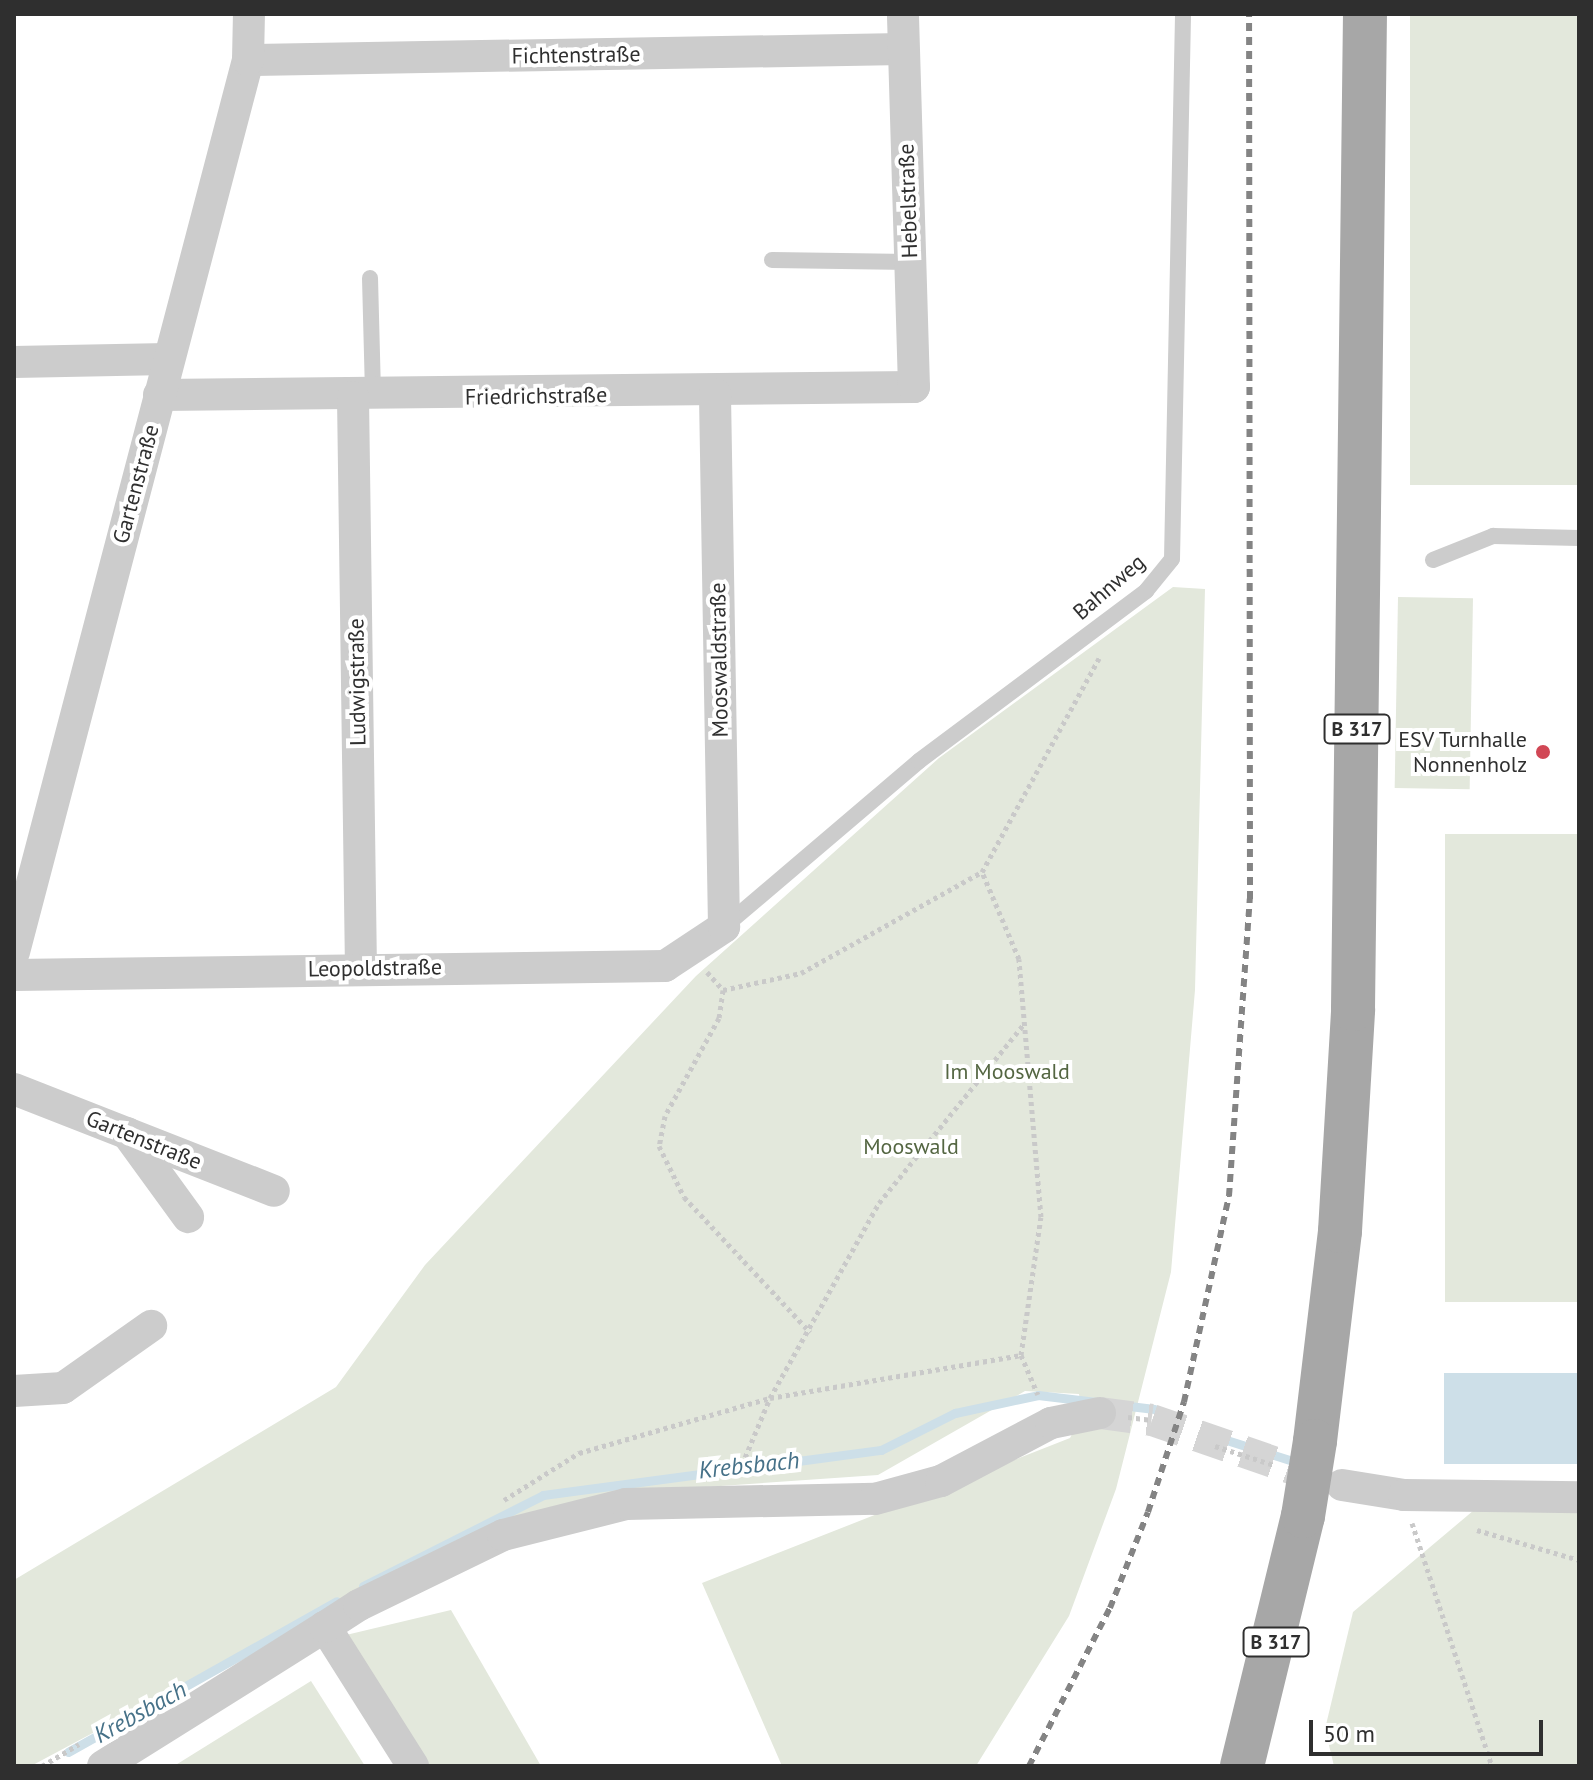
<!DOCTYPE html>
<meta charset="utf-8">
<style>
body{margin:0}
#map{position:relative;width:1593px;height:1780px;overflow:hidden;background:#fff;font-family:"PT Sans",sans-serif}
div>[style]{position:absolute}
.green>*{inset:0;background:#e3e8dc;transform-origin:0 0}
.water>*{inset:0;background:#cddfe8;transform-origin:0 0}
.stream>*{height:9px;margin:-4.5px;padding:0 4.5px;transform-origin:4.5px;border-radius:4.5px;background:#cddfe8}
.minor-tunnel>*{height:32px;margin-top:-16px;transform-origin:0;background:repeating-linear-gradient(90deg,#d5d5d5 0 32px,transparent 0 48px)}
.path>*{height:5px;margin-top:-2.5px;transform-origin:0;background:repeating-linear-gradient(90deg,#c9c9c9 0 4px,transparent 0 8px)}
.service>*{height:16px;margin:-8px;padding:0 8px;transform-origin:8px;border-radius:8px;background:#ccc}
.minor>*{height:32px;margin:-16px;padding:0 16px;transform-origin:16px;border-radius:16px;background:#ccc}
.primary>*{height:44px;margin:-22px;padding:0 22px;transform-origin:22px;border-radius:22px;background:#a7a7a7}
.rail>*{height:6px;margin-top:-3px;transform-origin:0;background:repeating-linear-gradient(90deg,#848484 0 8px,transparent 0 14px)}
.primary-bridge>*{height:44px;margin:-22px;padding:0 22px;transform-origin:22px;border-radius:22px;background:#a7a7a7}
.dots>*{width:22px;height:22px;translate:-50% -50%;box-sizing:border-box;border:4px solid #fff;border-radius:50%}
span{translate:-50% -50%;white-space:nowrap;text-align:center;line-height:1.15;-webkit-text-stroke:8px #fff;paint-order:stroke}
.shield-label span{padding:2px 6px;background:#fff;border:2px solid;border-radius:6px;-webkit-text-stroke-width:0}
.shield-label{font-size:20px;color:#2f2f2f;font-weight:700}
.street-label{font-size:22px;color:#2f2f2f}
.poi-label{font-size:22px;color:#2f2f2f}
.right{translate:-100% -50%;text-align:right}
.park-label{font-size:22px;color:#546642}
.water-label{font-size:24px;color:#467188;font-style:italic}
.frame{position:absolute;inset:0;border:16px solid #2f2f2f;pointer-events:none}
.scale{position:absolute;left:1309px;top:1720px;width:234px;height:36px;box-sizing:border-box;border:4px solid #2f2f2f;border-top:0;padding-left:10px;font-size:24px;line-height:28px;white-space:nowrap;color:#2f2f2f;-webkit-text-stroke:6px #fff;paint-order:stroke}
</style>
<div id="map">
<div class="green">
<i style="left:1410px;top:14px;width:169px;height:471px"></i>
<i style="clip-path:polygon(1173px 587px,1205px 589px,1195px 990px,1171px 1272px,1116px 1489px,1069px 1616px,976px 1766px,782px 1766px,702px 1583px,1070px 1438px,1082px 1415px,1079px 1394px,1025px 1391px,878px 1475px,633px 1492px,377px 1581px,31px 1766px,14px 1766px,14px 1580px,336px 1387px,425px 1265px,696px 976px,939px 758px)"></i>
<i style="left:1398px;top:597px;width:75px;height:191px;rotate:1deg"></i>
<i style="left:1445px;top:834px;width:134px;height:468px"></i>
<i style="clip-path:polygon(1480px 1505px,1579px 1505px,1579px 1766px,1334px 1766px,1325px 1729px,1353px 1612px)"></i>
<i style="clip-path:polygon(451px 1610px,541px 1766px,428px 1766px,346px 1635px)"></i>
<i style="clip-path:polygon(311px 1681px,365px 1766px,174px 1766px)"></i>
</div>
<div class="water">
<i style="left:1579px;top:1373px;width:91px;height:135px;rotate:90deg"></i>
</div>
<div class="stream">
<i style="left:1217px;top:1437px;width:86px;rotate:17.6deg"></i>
<i style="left:363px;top:1586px;width:202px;rotate:-26.8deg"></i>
<i style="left:543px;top:1495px;width:341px;rotate:-7.6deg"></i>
<i style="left:881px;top:1450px;width:83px;rotate:-26.6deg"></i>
<i style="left:955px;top:1413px;width:85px;rotate:-12.2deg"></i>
<i style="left:1038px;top:1395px;width:117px;rotate:6.9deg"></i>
<i style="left:68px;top:1752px;width:308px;rotate:-29.3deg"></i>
</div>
<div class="minor-tunnel">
<i style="left:1100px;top:1413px;width:52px;rotate:7.7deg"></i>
<i style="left:1152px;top:1420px;width:186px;rotate:19.1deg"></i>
</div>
<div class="path">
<i style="left:707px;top:972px;width:24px;rotate:48deg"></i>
<i style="left:723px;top:990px;width:80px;rotate:-12.3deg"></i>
<i style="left:801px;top:973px;width:207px;rotate:-29.2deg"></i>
<i style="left:723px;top:990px;width:28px;rotate:98deg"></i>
<i style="left:719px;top:1018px;width:112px;rotate:118.9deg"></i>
<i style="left:665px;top:1116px;width:31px;rotate:101deg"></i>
<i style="left:659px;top:1146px;width:57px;rotate:63.9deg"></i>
<i style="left:684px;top:1197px;width:185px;rotate:47deg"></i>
<i style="left:1021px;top:1355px;width:139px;rotate:-81.8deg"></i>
<i style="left:1041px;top:1217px;width:259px;rotate:-94.9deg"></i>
<i style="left:1019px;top:959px;width:95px;rotate:-113deg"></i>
<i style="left:982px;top:872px;width:244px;rotate:-61.3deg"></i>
<i style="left:1128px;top:1417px;width:24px;rotate:7deg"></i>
<i style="left:1215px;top:1446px;width:62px;rotate:17.9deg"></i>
<i style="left:739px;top:1472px;width:80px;rotate:-67.3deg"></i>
<i style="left:770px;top:1398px;width:223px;rotate:-60.8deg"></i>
<i style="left:879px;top:1203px;width:230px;rotate:-51deg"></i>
<i style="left:504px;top:1500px;width:89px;rotate:-32.1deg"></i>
<i style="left:579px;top:1453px;width:199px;rotate:-16.1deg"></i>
<i style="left:770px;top:1398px;width:255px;rotate:-9.7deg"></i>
<i style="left:1021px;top:1355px;width:43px;rotate:67deg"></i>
<i style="left:1412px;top:1523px;width:256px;rotate:71.8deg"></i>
<i style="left:1477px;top:1530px;width:106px;rotate:16.4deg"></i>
<i style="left:42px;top:1766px;width:43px;rotate:-30.7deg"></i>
</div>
<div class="service">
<i style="left:772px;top:260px;width:138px;rotate:0.8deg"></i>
<i style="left:370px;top:278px;width:118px;rotate:88.5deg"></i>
<i style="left:1433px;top:560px;width:65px;rotate:-21.8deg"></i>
<i style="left:1493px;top:536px;width:86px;rotate:1.3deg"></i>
<i style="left:724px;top:927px;width:256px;rotate:-40.4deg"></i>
<i style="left:919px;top:761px;width:284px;rotate:-36.8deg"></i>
<i style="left:1146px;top:591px;width:41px;rotate:-50.9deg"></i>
<i style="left:1172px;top:559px;width:545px;rotate:-88.84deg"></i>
</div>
<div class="minor">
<i style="left:248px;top:60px;width:655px;rotate:-0.96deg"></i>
<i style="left:14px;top:362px;width:153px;rotate:-1.1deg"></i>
<i style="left:159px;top:395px;width:755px;rotate:-0.61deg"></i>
<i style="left:914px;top:387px;width:373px;rotate:-91.7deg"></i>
<i style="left:353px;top:397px;width:570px;rotate:89.2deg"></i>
<i style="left:14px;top:952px;width:922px;rotate:-75.3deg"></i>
<i style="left:248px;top:60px;width:46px;rotate:-88.8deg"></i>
<i style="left:14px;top:975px;width:651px;rotate:-0.79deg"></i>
<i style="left:665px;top:966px;width:71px;rotate:-33.5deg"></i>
<i style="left:724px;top:927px;width:533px;rotate:-90.97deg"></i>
<i style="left:14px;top:1089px;width:279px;rotate:21.4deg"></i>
<i style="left:127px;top:1133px;width:104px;rotate:54deg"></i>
<i style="left:14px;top:1391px;width:49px;rotate:-3.5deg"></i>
<i style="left:63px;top:1388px;width:108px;rotate:-35.2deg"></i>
<i style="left:1342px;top:1485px;width:63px;rotate:9.2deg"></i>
<i style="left:1404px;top:1495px;width:175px;rotate:0.7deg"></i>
<i style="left:103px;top:1766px;width:262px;rotate:-32.1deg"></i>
<i style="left:413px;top:1766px;width:165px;rotate:-122.3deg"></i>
<i style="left:325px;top:1627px;width:40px;rotate:-32.9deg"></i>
<i style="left:359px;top:1605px;width:160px;rotate:-25.9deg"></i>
<i style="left:503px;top:1535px;width:127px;rotate:-14.1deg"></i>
<i style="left:626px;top:1504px;width:249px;rotate:-1.2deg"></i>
<i style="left:875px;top:1499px;width:68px;rotate:-15.3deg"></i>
<i style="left:941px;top:1481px;width:124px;rotate:-27.8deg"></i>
<i style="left:1051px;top:1423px;width:50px;rotate:-11.5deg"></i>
</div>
<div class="primary">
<i style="left:1315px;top:1441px;width:211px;rotate:-83.2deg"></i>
<i style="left:1340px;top:1231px;width:222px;rotate:-86.6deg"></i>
<i style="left:1353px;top:1009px;width:995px;rotate:-89.31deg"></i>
<i style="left:1242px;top:1766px;width:257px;rotate:-76.3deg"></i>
</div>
<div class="rail">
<i style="left:1029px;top:1766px;width:178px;rotate:-62.9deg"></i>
<i style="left:1110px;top:1608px;width:103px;rotate:-68.4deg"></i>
<i style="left:1148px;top:1512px;width:116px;rotate:-71.9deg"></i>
<i style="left:1184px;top:1402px;width:211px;rotate:-77.7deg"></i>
<i style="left:1229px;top:1196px;width:298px;rotate:-86deg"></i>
<i style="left:1250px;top:899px;width:885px;rotate:-90.06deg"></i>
</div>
<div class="primary-bridge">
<i style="left:1303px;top:1516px;width:76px;rotate:-80.9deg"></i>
</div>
<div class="dots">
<i style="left:1543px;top:752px;background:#d14755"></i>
</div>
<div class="shield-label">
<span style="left:1357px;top:729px">B 317</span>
<span style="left:1276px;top:1642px">B 317</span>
</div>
<div class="street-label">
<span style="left:576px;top:55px;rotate:-1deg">Fichtenstraße</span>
<span style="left:908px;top:201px;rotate:-92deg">Hebelstraße</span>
<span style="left:536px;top:396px;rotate:-1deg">Friedrichstraße</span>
<span style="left:136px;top:484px;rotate:-75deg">Gartenstraße</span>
<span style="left:1109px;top:587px;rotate:-41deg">Bahnweg</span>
<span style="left:719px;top:660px;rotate:-91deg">Mooswaldstraße</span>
<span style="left:357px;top:682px;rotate:-91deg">Ludwigstraße</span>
<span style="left:375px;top:968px;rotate:-1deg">Leopoldstraße</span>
<span style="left:144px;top:1140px;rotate:22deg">Gartenstraße</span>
</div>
<div class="poi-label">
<span class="right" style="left:1527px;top:752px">ESV Turnhalle<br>Nonnenholz</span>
</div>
<div class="park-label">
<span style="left:1007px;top:1072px">Im Mooswald</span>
<span style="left:911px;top:1147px">Mooswald</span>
</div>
<div class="water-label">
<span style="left:749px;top:1465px;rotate:-6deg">Krebsbach</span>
<span style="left:140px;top:1712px;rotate:-29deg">Krebsbach</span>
</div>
<div class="frame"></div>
<div class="scale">50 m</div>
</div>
